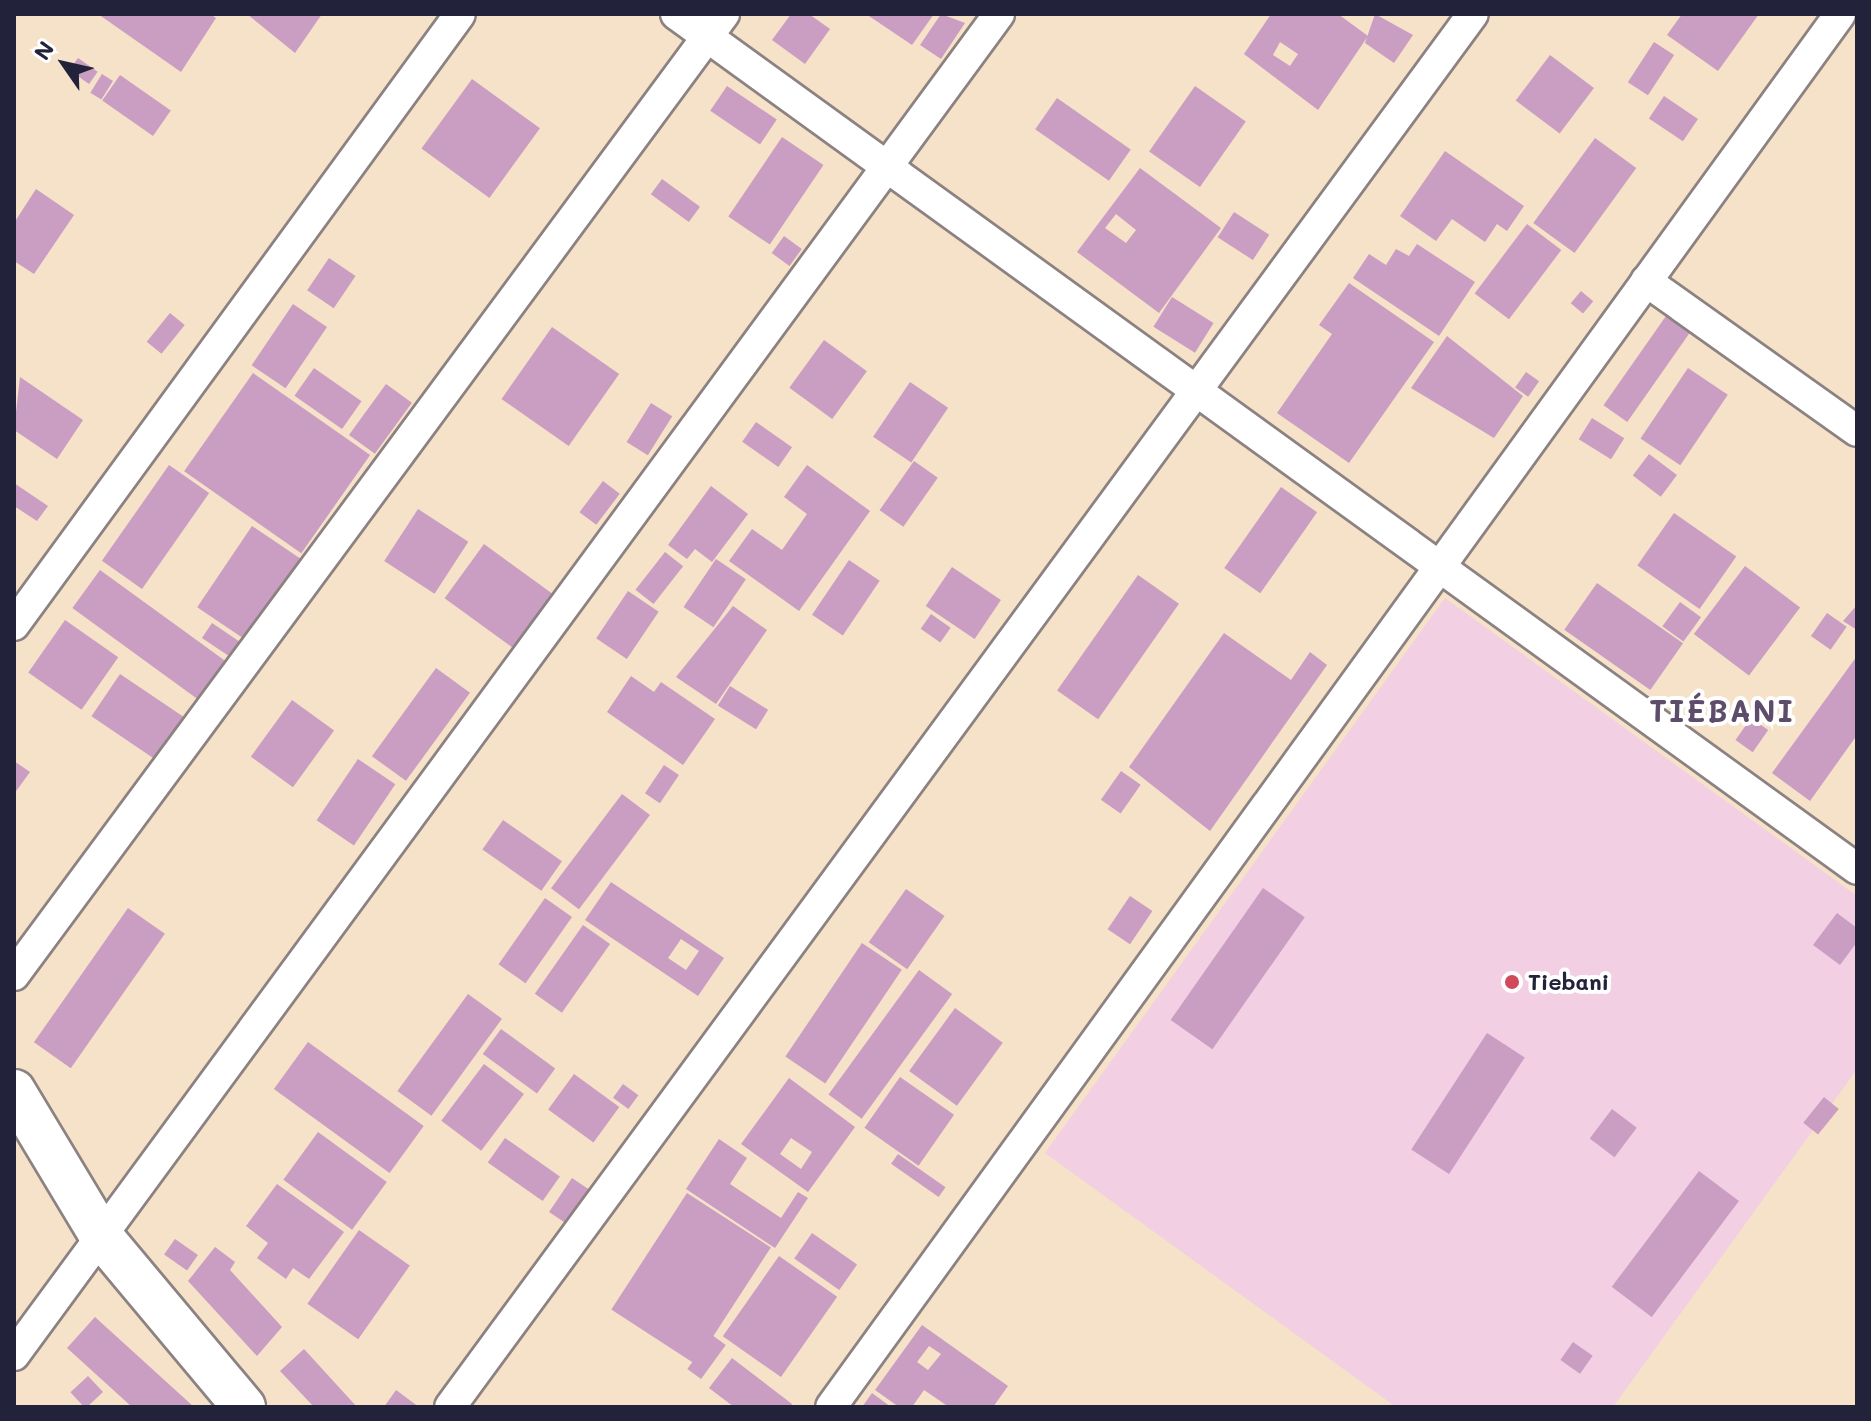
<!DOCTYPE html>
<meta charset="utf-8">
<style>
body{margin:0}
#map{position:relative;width:1871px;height:1421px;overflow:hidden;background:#f5e2c8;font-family:Mali,sans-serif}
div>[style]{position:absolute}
.built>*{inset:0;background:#f2cfe2}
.building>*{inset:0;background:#ca9dc2;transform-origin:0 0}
.roads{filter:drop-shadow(2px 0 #8c8282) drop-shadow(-2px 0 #8c8282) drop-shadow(0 2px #8c8282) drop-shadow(0 -2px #8c8282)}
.minor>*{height:30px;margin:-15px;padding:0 15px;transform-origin:15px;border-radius:15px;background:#fff}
.secondary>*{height:42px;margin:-21px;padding:0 21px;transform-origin:21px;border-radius:21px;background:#fff}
.dots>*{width:22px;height:22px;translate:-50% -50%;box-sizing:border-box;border:4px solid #fff;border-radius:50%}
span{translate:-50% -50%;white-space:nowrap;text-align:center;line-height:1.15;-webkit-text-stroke:8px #fff;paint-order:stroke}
.poi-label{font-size:22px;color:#22223b;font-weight:700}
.left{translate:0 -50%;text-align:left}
.district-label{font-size:30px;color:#5d4d6a;font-weight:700;letter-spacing:2px}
.frame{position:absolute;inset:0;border:16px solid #22223b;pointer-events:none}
.north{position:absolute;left:24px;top:24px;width:80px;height:80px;-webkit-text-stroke:6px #fff;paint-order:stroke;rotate:304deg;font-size:22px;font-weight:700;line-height:32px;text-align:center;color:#22223b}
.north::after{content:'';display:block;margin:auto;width:28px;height:36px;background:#22223b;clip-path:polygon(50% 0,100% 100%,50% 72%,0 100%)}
</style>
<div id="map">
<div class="built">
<i style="clip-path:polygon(1445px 598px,1857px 896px,1857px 1069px,1613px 1407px,1396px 1407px,1045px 1153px)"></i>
</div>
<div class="building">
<i style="clip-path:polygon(98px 14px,210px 14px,216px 18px,181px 72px)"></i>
<i style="clip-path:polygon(247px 14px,322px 14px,295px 53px)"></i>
<i style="clip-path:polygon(791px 14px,809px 14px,830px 29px,805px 64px,772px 40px)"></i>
<i style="clip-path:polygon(866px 14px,934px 14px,912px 45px)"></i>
<i style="clip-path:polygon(941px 14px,965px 23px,941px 59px,920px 45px)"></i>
<i style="clip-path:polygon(evenodd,1271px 14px,1338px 14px,1368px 36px,1318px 110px,1244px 54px,1271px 14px,1280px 42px,1298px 54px,1290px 66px,1273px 55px,1280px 42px)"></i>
<i style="clip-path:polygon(1375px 14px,1413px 35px,1394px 63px,1365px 43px)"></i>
<i style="clip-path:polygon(1682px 14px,1759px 14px,1718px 71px,1667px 35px)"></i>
<i style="left:1654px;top:42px;width:24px;height:48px;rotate:33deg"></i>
<i style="left:1550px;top:55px;width:55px;height:57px;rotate:37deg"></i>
<i style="left:78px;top:58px;width:24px;height:15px;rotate:35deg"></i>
<i style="left:102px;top:74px;width:13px;height:22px;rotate:32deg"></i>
<i style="left:120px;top:75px;width:62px;height:31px;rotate:35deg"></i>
<i style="left:472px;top:79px;width:84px;height:86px;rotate:36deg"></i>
<i style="left:727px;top:86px;width:60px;height:30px;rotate:34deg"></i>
<i style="left:1195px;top:86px;width:62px;height:80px;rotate:35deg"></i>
<i style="left:1664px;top:96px;width:41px;height:27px;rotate:34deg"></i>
<i style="left:1057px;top:98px;width:90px;height:38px;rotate:35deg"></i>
<i style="left:782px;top:137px;width:50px;height:96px;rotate:34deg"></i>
<i style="left:1595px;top:138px;width:51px;height:105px;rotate:36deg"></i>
<i style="clip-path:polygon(1445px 151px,1524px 206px,1507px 231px,1497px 224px,1485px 242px,1452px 219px,1436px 241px,1400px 216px)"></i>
<i style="clip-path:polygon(evenodd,1140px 168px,1221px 228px,1159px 313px,1077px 252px,1140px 168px,1116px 214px,1136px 230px,1126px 243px,1105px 228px,1116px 214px)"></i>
<i style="left:662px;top:179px;width:47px;height:19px;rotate:36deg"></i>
<i style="clip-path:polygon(36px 189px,74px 215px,34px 274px,14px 261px,14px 223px)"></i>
<i style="left:1234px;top:212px;width:42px;height:30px;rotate:33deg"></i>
<i style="left:1527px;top:224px;width:43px;height:87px;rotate:37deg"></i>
<i style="left:784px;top:236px;width:22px;height:21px;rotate:36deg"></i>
<i style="clip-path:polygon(1417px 244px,1475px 282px,1439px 336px,1353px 278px,1369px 254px,1386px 265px,1396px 249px,1409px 256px)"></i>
<i style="left:329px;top:258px;width:32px;height:39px;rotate:34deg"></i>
<i style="clip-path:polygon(1349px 283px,1434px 342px,1349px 463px,1277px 413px,1332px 334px,1319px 325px)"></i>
<i style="left:1581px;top:291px;width:16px;height:16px;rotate:40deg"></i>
<i style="left:1172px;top:297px;width:49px;height:35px;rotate:32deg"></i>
<i style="left:293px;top:304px;width:41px;height:74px;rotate:34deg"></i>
<i style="left:170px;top:313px;width:19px;height:37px;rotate:39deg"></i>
<i style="left:1666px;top:316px;width:29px;height:109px;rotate:35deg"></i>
<i style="left:552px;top:327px;width:82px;height:88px;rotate:35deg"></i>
<i style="clip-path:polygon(1447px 336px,1523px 396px,1494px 438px,1411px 388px)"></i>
<i style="left:824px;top:340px;width:53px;height:59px;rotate:36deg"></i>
<i style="left:314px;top:368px;width:58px;height:34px;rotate:35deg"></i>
<i style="left:1688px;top:368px;width:48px;height:85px;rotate:34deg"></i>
<i style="left:1526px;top:372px;width:16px;height:19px;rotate:35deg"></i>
<i style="left:253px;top:373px;width:143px;height:120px;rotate:35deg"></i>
<i style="clip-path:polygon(20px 377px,83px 420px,57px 459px,14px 430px)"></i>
<i style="left:910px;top:382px;width:46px;height:66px;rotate:34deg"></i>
<i style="left:386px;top:384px;width:32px;height:63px;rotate:36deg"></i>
<i style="left:651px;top:403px;width:25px;height:46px;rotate:32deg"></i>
<i style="left:1592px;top:418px;width:38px;height:25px;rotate:32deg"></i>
<i style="left:756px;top:422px;width:44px;height:24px;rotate:35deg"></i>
<i style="left:1649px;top:454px;width:35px;height:27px;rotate:37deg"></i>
<i style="left:914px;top:461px;width:29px;height:60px;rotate:35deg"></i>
<i style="left:169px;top:465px;width:49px;height:117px;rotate:35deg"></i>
<i style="clip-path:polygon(807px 465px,870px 511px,799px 611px,729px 561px,752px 529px,782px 550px,807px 514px,784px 497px)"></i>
<i style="left:603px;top:481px;width:21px;height:39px;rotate:37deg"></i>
<i style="clip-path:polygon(14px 483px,48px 506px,37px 521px,14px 506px)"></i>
<i style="clip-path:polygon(711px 486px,748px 514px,712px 562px,695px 549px,687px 559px,668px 545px)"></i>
<i style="left:1281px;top:487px;width:44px;height:99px;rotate:35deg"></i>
<i style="left:418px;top:509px;width:60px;height:62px;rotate:33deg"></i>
<i style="left:1674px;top:513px;width:76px;height:64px;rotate:35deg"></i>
<i style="left:252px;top:526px;width:60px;height:98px;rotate:34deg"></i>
<i style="left:484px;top:544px;width:88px;height:67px;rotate:36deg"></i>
<i style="left:665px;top:552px;width:23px;height:48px;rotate:38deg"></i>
<i style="left:716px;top:559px;width:36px;height:58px;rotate:34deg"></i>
<i style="left:849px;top:560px;width:37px;height:66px;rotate:34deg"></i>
<i style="left:1745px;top:566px;width:69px;height:85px;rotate:37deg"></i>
<i style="left:952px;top:567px;width:59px;height:47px;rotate:34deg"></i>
<i style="left:100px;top:570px;width:158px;height:47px;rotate:36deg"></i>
<i style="left:1138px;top:575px;width:50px;height:141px;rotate:35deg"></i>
<i style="left:1597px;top:583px;width:105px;height:57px;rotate:35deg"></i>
<i style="left:628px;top:591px;width:37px;height:57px;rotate:34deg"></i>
<i style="left:1680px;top:602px;width:26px;height:30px;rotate:36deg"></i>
<i style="clip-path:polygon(1857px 605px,1857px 630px,1843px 621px)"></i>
<i style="clip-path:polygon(733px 606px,767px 630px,716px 704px,676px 677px)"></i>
<i style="left:1827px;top:613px;width:24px;height:28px;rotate:35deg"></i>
<i style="left:931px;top:614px;width:24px;height:18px;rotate:35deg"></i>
<i style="left:65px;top:620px;width:65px;height:64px;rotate:35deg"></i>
<i style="left:212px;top:623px;width:37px;height:18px;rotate:34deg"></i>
<i style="clip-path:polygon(1224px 633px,1291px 680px,1310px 652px,1327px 665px,1210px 831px,1129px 767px)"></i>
<i style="clip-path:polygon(1857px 656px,1857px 735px,1810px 801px,1772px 773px)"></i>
<i style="left:436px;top:668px;width:42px;height:109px;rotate:36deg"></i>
<i style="left:120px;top:674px;width:82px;height:51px;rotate:34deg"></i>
<i style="clip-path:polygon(631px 676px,654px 692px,661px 682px,715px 719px,683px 765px,607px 712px)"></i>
<i style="left:730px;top:686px;width:45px;height:23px;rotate:32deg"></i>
<i style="left:292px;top:700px;width:52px;height:70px;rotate:36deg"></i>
<i style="left:1751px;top:718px;width:21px;height:27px;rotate:35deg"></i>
<i style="left:358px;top:759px;width:45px;height:74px;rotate:34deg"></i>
<i style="clip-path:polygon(14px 761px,30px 772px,14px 794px)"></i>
<i style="left:664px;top:765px;width:18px;height:34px;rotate:34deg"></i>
<i style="left:1121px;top:771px;width:24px;height:35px;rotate:35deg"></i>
<i style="left:622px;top:794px;width:35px;height:118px;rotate:37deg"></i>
<i style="left:503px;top:820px;width:72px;height:36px;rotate:35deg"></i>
<i style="clip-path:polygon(evenodd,611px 882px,724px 958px,698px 996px,585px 920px,611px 882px,681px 939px,699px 951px,686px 970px,668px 958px,681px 939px)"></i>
<i style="left:1263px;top:888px;width:51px;height:161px;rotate:35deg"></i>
<i style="left:906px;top:889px;width:47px;height:65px;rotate:35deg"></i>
<i style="left:1130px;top:896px;width:27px;height:40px;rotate:34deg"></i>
<i style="left:545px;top:898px;width:33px;height:81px;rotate:35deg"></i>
<i style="left:128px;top:908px;width:45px;height:164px;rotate:35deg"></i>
<i style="clip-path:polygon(1837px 913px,1857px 928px,1857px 942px,1840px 965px,1813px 945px)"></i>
<i style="left:583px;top:925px;width:33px;height:84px;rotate:35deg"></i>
<i style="left:862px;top:943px;width:48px;height:137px;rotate:34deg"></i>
<i style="left:919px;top:970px;width:41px;height:154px;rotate:36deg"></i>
<i style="left:468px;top:994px;width:42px;height:120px;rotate:36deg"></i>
<i style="left:955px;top:1008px;width:59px;height:78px;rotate:36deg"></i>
<i style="left:501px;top:1029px;width:67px;height:31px;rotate:36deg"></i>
<i style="left:1487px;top:1033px;width:45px;height:139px;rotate:33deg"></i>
<i style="left:308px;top:1042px;width:143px;height:58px;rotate:36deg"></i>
<i style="left:484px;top:1064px;width:50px;height:71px;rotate:37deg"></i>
<i style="left:574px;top:1074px;width:56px;height:44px;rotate:36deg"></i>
<i style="left:900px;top:1077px;width:66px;height:62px;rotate:35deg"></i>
<i style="clip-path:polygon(evenodd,789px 1078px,855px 1127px,808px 1192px,741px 1144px,789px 1078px,791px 1138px,812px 1152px,801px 1169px,780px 1154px,791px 1138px)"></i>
<i style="left:623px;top:1084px;width:19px;height:17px;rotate:36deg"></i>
<i style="left:1824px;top:1097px;width:19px;height:33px;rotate:39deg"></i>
<i style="left:1612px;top:1109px;width:31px;height:37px;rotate:37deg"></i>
<i style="left:318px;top:1132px;width:85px;height:59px;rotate:36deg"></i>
<i style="left:505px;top:1138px;width:67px;height:30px;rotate:35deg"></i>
<i style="clip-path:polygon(719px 1139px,747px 1158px,730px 1184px,781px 1218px,798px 1192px,808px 1198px,775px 1248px,686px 1189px)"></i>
<i style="left:898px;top:1154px;width:58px;height:12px;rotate:35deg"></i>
<i style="left:1699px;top:1171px;width:50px;height:145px;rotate:37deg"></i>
<i style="left:572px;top:1178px;width:34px;height:41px;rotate:34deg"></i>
<i style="clip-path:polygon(277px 1184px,344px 1232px,309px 1279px,293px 1268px,286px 1279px,257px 1258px,268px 1243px,246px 1226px)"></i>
<i style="left:687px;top:1193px;width:100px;height:139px;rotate:33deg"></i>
<i style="left:359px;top:1230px;width:62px;height:90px;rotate:35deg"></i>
<i style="left:812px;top:1233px;width:55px;height:31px;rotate:35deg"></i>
<i style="left:175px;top:1239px;width:28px;height:19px;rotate:35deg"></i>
<i style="clip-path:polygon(215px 1247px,235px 1262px,230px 1270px,282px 1327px,257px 1356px,188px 1281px)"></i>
<i style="left:779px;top:1256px;width:71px;height:98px;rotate:35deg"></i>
<i style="clip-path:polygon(95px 1317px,194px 1407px,132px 1407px,67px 1348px)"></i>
<i style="clip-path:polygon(evenodd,922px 1325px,1008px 1386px,993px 1407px,949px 1407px,924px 1390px,912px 1407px,899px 1407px,875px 1390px,922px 1325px,929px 1346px,941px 1354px,928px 1370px,917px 1362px,929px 1346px)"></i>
<i style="left:712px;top:1335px;width:17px;height:42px;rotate:36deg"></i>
<i style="left:1573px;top:1342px;width:24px;height:22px;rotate:35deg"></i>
<i style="clip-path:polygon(304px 1349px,357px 1407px,314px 1407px,280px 1371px)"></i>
<i style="clip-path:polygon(732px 1358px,792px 1404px,790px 1407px,734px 1407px,709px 1388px)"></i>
<i style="left:88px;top:1376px;width:22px;height:24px;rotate:47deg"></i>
<i style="clip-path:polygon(396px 1390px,419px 1407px,384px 1407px)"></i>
<i style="clip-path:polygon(872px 1393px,891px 1407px,862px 1407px)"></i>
</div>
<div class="roads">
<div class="minor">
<i style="left:676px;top:14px;width:1458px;rotate:35.9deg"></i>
<i style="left:1646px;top:281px;width:259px;rotate:35.4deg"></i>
<i style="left:14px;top:625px;width:756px;rotate:-53.87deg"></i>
<i style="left:14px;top:975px;width:1195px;rotate:-53.54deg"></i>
<i style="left:14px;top:1355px;width:1664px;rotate:-53.7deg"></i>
<i style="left:450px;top:1407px;width:1728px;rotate:-53.71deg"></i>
<i style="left:831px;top:1407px;width:1720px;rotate:-54.08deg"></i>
</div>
<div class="secondary">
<i style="left:14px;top:1091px;width:169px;rotate:59deg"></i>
<i style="left:101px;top:1236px;width:223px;rotate:50.1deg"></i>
</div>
</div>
<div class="dots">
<i style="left:1512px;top:982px;background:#d1495b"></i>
</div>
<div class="poi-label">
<span class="left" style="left:1528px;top:982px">Tiebani</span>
</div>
<div class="district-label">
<span style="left:1722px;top:710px">TIÉBANI</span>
</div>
<div class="frame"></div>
<div class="north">N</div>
</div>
